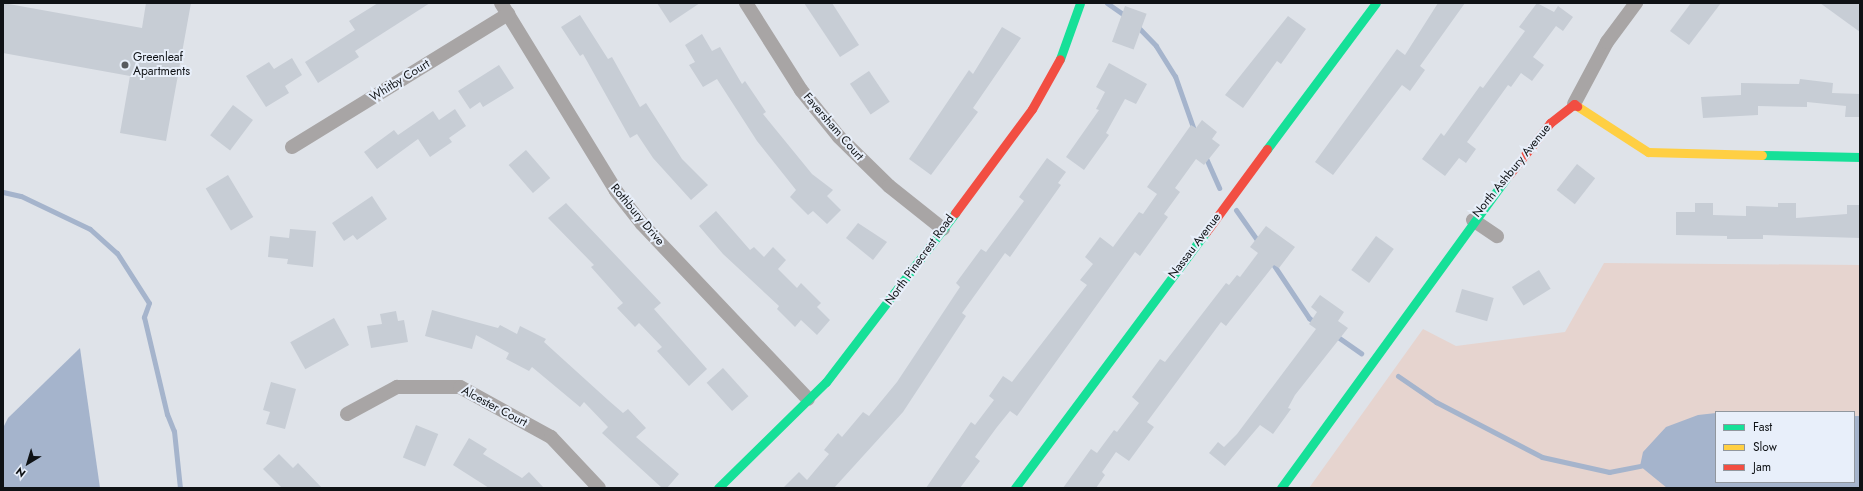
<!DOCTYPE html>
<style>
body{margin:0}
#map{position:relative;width:1863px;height:491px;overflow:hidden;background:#dfe3e9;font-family:Jost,sans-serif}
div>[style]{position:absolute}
.green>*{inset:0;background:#e6d4cf}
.water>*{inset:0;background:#a5b4cc}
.stream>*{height:5px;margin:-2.5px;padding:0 2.5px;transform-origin:2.5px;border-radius:2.5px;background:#a5b4cc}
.building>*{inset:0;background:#c7cdd5;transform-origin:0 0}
.street>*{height:14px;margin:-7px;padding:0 7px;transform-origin:7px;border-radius:7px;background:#a8a5a5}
.fast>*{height:9px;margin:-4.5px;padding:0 4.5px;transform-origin:4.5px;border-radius:4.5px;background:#16e098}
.slow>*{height:9px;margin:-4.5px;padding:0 4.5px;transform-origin:4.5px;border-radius:4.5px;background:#ffcf43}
.jam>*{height:9px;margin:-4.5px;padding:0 4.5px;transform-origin:4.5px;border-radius:4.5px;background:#f24e42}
.dots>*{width:11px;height:11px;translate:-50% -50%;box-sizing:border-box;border:2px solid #e8effa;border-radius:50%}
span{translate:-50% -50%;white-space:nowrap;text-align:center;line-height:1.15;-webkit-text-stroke:4px #e8effa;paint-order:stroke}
.poi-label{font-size:12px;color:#0f1215}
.left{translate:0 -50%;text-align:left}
.street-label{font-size:12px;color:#0f1215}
.frame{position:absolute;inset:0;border:4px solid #0f1215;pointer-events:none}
.legend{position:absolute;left:1715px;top:411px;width:140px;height:72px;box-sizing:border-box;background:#e8effa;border:1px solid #91979e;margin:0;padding:5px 7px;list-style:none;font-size:12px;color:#0f1215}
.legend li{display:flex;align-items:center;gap:8px;height:20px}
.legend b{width:20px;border:1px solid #91979e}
.north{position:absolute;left:8px;top:443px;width:40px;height:40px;-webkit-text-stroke:3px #e8effa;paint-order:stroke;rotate:218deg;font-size:11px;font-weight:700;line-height:16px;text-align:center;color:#0f1215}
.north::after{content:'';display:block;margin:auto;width:14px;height:18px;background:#0f1215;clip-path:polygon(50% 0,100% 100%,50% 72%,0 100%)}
</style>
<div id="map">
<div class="green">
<i style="clip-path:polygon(evenodd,1604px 263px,1860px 265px,1860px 488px,1309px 488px,1423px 329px,1456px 346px,1565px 332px,1604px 263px,1716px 412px,1854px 412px,1854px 482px,1716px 482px,1716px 412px)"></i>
</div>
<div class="water">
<i style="clip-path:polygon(80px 348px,100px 488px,3px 488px,3px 428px,8px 418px)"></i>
<i style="clip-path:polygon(1716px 413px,1716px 482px,1854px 482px,1854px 416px,1860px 416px,1860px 488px,1667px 488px,1640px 466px,1643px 452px,1666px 427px,1698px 415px)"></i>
</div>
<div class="stream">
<i style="left:1107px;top:3px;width:24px;rotate:35deg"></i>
<i style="left:1136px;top:25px;width:29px;rotate:46deg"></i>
<i style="left:1156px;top:46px;width:36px;rotate:58deg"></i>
<i style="left:1175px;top:76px;width:57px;rotate:70.6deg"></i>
<i style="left:1205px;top:156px;width:35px;rotate:66deg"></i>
<i style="left:3px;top:192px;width:18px;rotate:13deg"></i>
<i style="left:21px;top:196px;width:76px;rotate:25.6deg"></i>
<i style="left:90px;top:229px;width:36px;rotate:42deg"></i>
<i style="left:117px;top:253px;width:59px;rotate:57.4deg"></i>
<i style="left:149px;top:303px;width:15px;rotate:110deg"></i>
<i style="left:144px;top:317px;width:100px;rotate:76.7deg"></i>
<i style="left:167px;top:414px;width:18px;rotate:68deg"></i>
<i style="left:174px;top:431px;width:57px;rotate:84deg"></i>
<i style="left:1236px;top:210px;width:42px;rotate:54.8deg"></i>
<i style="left:1271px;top:261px;width:69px;rotate:56.3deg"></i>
<i style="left:1309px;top:318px;width:9px;rotate:36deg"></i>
<i style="left:1335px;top:335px;width:32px;rotate:35deg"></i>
<i style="left:1398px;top:376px;width:46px;rotate:34.4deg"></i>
<i style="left:1436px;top:402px;width:119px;rotate:27.4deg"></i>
<i style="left:1542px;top:457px;width:69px;rotate:12.6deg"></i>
<i style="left:1609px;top:472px;width:32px;rotate:-11deg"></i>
</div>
<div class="building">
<i style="clip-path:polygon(3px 3px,142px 28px,146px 3px,191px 3px,166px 141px,120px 133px,130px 76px,3px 53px)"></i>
<i style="clip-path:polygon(378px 3px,430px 3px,355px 51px,359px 57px,318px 83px,305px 62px,355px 30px,349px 21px)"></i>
<i style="clip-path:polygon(657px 3px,700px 3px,670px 23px)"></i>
<i style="clip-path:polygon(804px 3px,832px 3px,859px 45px,840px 57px)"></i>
<i style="clip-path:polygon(1438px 3px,1465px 3px,1420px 66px,1425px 70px,1410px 91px,1402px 85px,1333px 175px,1315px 162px,1397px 49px,1405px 55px)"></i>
<i style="clip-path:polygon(1537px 3px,1554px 12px,1558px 6px,1573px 17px,1563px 31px,1556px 26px,1533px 57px,1544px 65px,1532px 81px,1521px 73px,1511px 87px,1508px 85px,1467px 142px,1476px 149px,1466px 163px,1459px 158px,1445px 176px,1422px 159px,1441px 133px,1444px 136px,1480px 86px,1483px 88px,1525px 31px,1519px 27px)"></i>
<i style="clip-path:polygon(1691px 3px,1721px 3px,1689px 45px,1670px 31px)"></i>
<i style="clip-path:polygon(1820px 3px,1860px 3px,1860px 32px)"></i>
<i style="left:1125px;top:6px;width:23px;height:38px;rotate:20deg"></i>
<i style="clip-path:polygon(580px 15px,608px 59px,612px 57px,640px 107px,646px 103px,682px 159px,708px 185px,691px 200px,653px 158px,637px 134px,630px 138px,583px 54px,580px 56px,561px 27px)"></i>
<i style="clip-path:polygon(1288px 16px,1306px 29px,1281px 64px,1277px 61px,1243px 108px,1225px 95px)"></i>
<i style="clip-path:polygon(1002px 27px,1021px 38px,973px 108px,978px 112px,931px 175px,909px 159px,969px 70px,973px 74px)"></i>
<i style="clip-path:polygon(702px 34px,712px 51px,720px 47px,742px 84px,745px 81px,766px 112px,763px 114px,812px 174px,833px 190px,827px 196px,841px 210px,827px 224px,813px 211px,808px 215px,790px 197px,796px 190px,757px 141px,717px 79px,703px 87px,689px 65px,695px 62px,685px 45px)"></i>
<i style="clip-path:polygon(292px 58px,302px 75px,285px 86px,289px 93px,266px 107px,246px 76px,269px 62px,274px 69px)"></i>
<i style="clip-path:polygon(1109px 63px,1147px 84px,1136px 104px,1125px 99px,1106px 133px,1109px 135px,1084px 170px,1066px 157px,1099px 110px,1096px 109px,1105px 92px,1096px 87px)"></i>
<i style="clip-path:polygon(499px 65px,514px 88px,483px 107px,480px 102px,470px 109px,458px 91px)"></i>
<i style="left:869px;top:71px;width:37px;height:23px;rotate:56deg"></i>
<i style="clip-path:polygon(1800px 79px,1833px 83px,1832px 93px,1860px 94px,1860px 117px,1845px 117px,1846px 106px,1807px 102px,1807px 107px,1758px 106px,1758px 115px,1703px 118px,1701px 97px,1741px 95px,1741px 83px,1799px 84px)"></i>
<i style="left:233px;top:105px;width:25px;height:38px;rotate:37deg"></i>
<i style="clip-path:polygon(455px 109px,466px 126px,449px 138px,452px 142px,430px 157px,418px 139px,377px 169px,364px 152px,394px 130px,398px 135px,433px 111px,439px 120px)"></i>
<i style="clip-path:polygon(1202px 120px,1217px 132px,1212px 139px,1220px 145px,1204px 165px,1196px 159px,1175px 188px,1180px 192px,1164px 214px,1168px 217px,1140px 256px,1135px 252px,1017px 416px,1010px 411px,997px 427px,975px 457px,980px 461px,960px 488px,926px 488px,971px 422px,975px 425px,994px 400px,989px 396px,1003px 376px,1012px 382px,1087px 285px,1080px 280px,1093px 264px,1085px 257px,1100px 237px,1113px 247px,1139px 212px,1143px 214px,1157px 194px,1147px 187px,1191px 125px,1196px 128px)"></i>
<i style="left:526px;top:150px;width:37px;height:23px;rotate:49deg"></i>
<i style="clip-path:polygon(1047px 158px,1066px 172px,1058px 183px,1061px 185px,1010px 257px,1005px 253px,962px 313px,966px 316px,903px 412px,834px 488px,783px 488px,799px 472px,807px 480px,829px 454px,824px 450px,838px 433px,842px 437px,863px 412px,869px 416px,897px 382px,960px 287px,956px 283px,981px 249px,986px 252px,1024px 201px,1019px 197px)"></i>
<i style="left:1577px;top:164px;width:23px;height:33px;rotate:38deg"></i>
<i style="left:228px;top:175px;width:49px;height:26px;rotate:59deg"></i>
<i style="clip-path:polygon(372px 196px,387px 219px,357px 240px,353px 235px,344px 241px,332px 223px)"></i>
<i style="clip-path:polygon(566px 203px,661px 303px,654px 309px,707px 369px,689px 386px,657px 351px,662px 347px,639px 323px,635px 327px,617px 308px,623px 303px,591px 267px,594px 265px,548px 218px)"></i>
<i style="clip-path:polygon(1695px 203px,1713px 203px,1713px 215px,1746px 216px,1746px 206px,1778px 207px,1778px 203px,1796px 203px,1796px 218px,1847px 214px,1847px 205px,1860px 205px,1860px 238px,1763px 235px,1763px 239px,1727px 239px,1727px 236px,1676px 235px,1676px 212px,1695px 212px)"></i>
<i style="clip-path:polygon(716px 211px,750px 250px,754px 247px,764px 257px,773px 247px,786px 260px,778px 269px,797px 288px,801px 283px,821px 303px,817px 307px,830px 320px,817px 335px,801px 320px,795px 327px,777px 309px,779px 306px,723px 254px,699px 226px)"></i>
<i style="clip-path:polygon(858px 223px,887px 242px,873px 260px,846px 238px)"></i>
<i style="clip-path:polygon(1266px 226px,1295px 247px,1279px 268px,1274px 265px,1226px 326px,1221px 322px,1147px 422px,1154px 427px,1129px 461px,1116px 452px,1102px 472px,1105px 475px,1096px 488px,1063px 488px,1091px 449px,1097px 453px,1114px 430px,1117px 432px,1139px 403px,1132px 397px,1160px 359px,1165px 362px,1226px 283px,1229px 285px,1237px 275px,1240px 277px,1258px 253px,1250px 247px)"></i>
<i style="clip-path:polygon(290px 229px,316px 231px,313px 267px,287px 264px,288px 259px,268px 257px,270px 236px,289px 238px)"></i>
<i style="left:1376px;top:236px;width:22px;height:42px;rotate:36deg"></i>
<i style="left:1539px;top:270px;width:22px;height:32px;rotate:58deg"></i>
<i style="left:1462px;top:289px;width:33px;height:24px;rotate:16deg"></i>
<i style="clip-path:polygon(1320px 295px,1344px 312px,1338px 321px,1348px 328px,1295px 395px,1288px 408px,1291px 409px,1273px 434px,1260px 425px,1225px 466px,1209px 453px,1218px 442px,1224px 447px,1237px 434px,1316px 329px,1309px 324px,1317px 312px,1311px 307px)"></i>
<i style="clip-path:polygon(432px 310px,498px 328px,500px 325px,517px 334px,520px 326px,546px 339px,544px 342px,608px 400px,623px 413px,628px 409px,646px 428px,636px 437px,679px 474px,667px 488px,662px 488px,602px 433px,608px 427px,584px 402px,580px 407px,532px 367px,529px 371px,506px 359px,509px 353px,476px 335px,472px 349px,425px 336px)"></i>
<i style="clip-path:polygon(396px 311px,398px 321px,404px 320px,408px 342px,371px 348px,367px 326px,382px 324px,380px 314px)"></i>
<i style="left:334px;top:318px;width:31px;height:50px;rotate:61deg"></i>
<i style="left:723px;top:368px;width:38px;height:22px;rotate:48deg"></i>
<i style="clip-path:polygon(271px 382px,296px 389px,285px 429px,266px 424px,270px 412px,263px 410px)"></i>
<i style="left:416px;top:425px;width:24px;height:35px;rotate:22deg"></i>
<i style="clip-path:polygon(469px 438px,487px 449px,483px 454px,522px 478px,529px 472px,544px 488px,489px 488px,453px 465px)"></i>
<i style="clip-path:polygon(279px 454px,293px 468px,298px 463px,322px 488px,282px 488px,263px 469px)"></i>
</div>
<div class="street">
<i style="left:501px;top:3px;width:220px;rotate:58.5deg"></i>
<i style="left:616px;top:191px;width:42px;rotate:51.8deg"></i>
<i style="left:642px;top:224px;width:241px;rotate:46.5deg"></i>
<i style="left:746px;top:3px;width:103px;rotate:57.7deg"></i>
<i style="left:801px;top:90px;width:60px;rotate:51deg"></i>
<i style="left:839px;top:137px;width:70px;rotate:44.4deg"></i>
<i style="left:889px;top:186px;width:69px;rotate:38.5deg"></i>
<i style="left:1574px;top:104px;width:70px;rotate:-62deg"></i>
<i style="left:1607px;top:42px;width:49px;rotate:-53.4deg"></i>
<i style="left:292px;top:147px;width:254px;rotate:-31.6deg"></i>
<i style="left:1473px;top:220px;width:29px;rotate:34deg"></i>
<i style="left:347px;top:414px;width:57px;rotate:-28.4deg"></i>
<i style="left:397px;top:387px;width:63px"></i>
<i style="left:460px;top:387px;width:104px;rotate:28.8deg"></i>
<i style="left:551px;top:437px;width:70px;rotate:46.7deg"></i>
</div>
<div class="fast">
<i style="left:1060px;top:59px;width:59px;rotate:-70.3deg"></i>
<i style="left:1267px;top:149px;width:182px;rotate:-53.3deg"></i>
<i style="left:1762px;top:155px;width:98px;rotate:1.2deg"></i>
<i style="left:718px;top:488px;width:151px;rotate:-44.5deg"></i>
<i style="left:826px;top:382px;width:213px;rotate:-52.6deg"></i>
<i style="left:1015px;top:488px;width:319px;rotate:-53.3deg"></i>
<i style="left:1281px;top:488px;width:386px;rotate:-54deg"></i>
</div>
<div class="slow">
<i style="left:1577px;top:106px;width:85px;rotate:32.9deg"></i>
<i style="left:1648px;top:152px;width:114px;rotate:1.5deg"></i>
</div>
<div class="jam">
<i style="left:1508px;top:176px;width:68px;rotate:-51.6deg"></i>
<i style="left:1550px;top:123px;width:31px;rotate:-38deg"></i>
<i style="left:1574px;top:104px;width:4px;rotate:34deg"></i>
<i style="left:955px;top:213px;width:129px;rotate:-53.5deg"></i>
<i style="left:1032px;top:109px;width:57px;rotate:-60.8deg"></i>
<i style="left:1206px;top:232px;width:103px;rotate:-53.7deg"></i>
</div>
<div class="dots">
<i style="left:125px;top:65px;background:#585b5f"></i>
</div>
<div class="poi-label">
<span class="left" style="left:133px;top:65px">Greenleaf<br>Apartments</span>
</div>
<div class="street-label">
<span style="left:400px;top:81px;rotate:-32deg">Whitby Court</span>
<span style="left:833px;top:127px;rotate:49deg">Faversham Court</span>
<span style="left:1512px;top:171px;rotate:-51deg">North Ashbury Avenue</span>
<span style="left:637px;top:215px;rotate:50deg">Rothbury Drive</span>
<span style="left:1195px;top:246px;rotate:-53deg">Nassau Avenue</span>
<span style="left:920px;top:260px;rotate:-54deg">North Pinecrest Road</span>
<span style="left:494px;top:407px;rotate:28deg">Alcester Court</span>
</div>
<div class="frame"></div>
<ul class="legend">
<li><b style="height:5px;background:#16e098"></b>Fast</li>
<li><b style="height:5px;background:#ffcf43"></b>Slow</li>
<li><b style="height:5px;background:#f24e42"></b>Jam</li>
</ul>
<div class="north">N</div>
</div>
